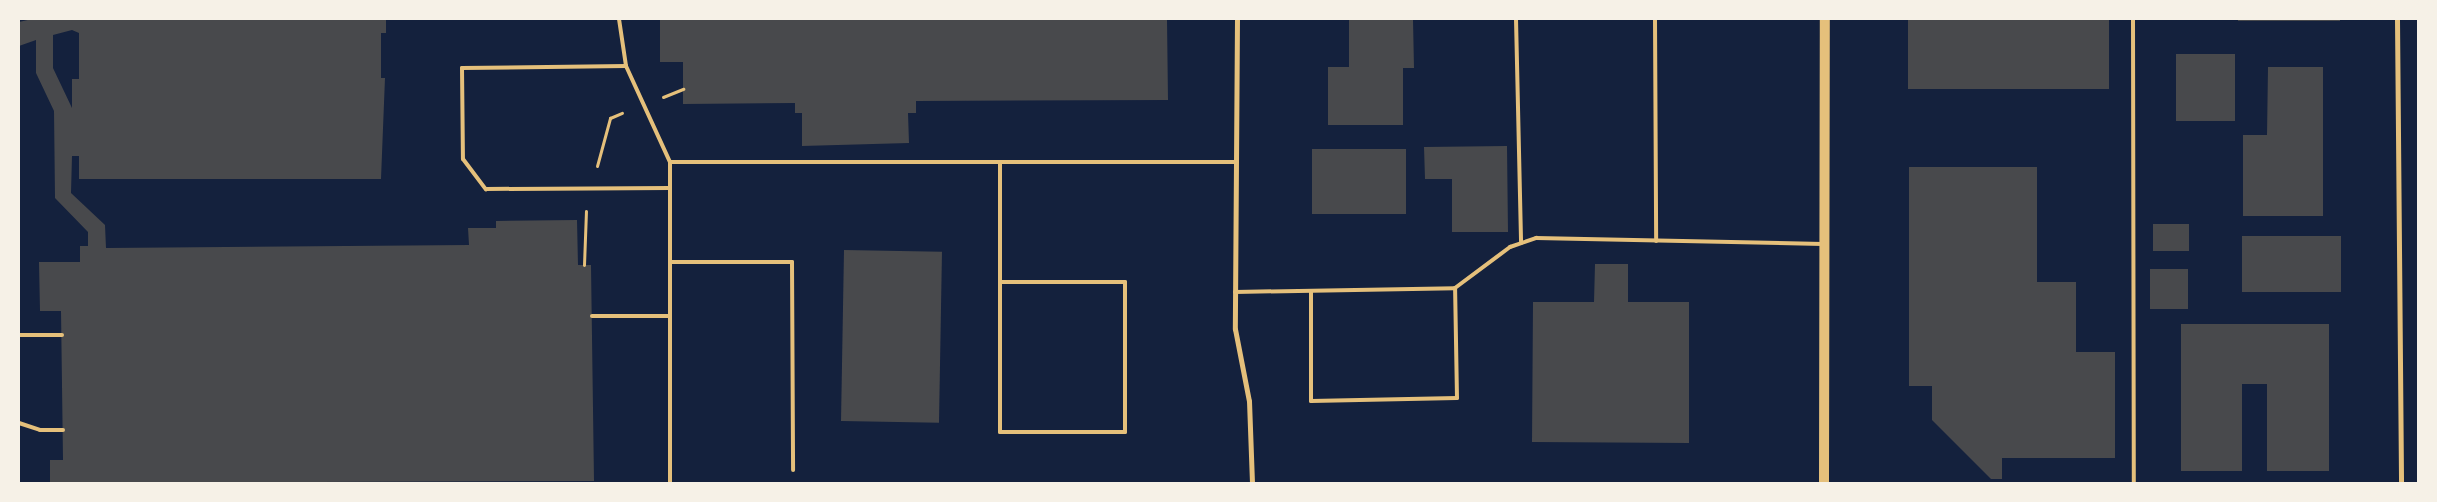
<!DOCTYPE html>
<style>
body{margin:0}
#map{position:relative;width:2437px;height:502px;overflow:hidden;background:#14213d;font-family:Rubik,sans-serif}
div>[style]{position:absolute}
.building>*{inset:0;background:#48494c;transform-origin:0 0}
.path>*{height:3px;margin:-1.5px;padding:0 1.5px;transform-origin:1.5px;border-radius:1.5px;background:#e5c07b}
.service>*{height:4px;margin:-2px;padding:0 2px;transform-origin:2px;border-radius:2px;background:#e5c07b}
.minor>*{height:5px;margin:-2.5px;padding:0 2.5px;transform-origin:2.5px;border-radius:2.5px;background:#e5c07b}
.secondary>*{height:10px;margin:-5px;padding:0 5px;transform-origin:5px;border-radius:5px;background:#e5c07b}
span{translate:-50% -50%;white-space:nowrap;text-align:center;line-height:1.15;-webkit-text-stroke:5px #f6f1e7;paint-order:stroke}
.frame{position:absolute;inset:0;border:20px solid #f6f1e7;pointer-events:none}
</style>
<div id="map">
<div class="building">
<i style="clip-path:polygon(evenodd,32px 19px,386px 19px,386px 33px,381px 33px,381px 78px,385px 78px,381px 179px,79px 179px,79px 156px,72px 156px,71px 193px,105px 225px,106px 248px,469px 245px,468px 228px,496px 228px,496px 221px,577px 220px,578px 265px,591px 265px,594px 481px,50px 483px,50px 460px,63px 460px,61px 311px,40px 311px,39px 262px,80px 262px,80px 246px,88px 246px,88px 232px,55px 198px,54px 111px,36px 73px,36px 40px,19px 46px,19px 22px,32px 19px,72px 30px,79px 33px,79px 79px,72px 79px,72px 108px,53px 68px,53px 35px,72px 30px)"></i>
<i style="clip-path:polygon(660px 19px,1167px 19px,1168px 100px,916px 101px,916px 113px,908px 113px,909px 143px,802px 146px,802px 113px,795px 113px,795px 103px,683px 104px,683px 62px,660px 62px)"></i>
<i style="clip-path:polygon(1349px 19px,1413px 19px,1414px 68px,1403px 68px,1403px 125px,1328px 125px,1328px 67px,1349px 67px)"></i>
<i style="left:1908px;top:19px;width:201px;height:70px"></i>
<i style="left:2238px;top:19px;width:102px;height:2px"></i>
<i style="left:2176px;top:54px;width:59px;height:67px"></i>
<i style="clip-path:polygon(2268px 67px,2323px 67px,2323px 216px,2243px 216px,2243px 135px,2267px 135px)"></i>
<i style="clip-path:polygon(1507px 146px,1508px 232px,1452px 232px,1452px 179px,1425px 179px,1424px 147px)"></i>
<i style="left:1406px;top:149px;width:65px;height:94px;rotate:90deg"></i>
<i style="clip-path:polygon(1909px 167px,2037px 167px,2037px 282px,2076px 282px,2076px 352px,2115px 352px,2115px 458px,2002px 458px,2002px 479px,1991px 479px,1932px 420px,1932px 386px,1909px 386px)"></i>
<i style="left:2153px;top:224px;width:36px;height:27px"></i>
<i style="left:2242px;top:236px;width:99px;height:56px"></i>
<i style="left:844px;top:250px;width:98px;height:171px;rotate:1deg"></i>
<i style="clip-path:polygon(1595px 264px,1628px 264px,1628px 302px,1689px 302px,1689px 443px,1532px 442px,1533px 302px,1594px 302px)"></i>
<i style="left:2150px;top:269px;width:38px;height:40px"></i>
<i style="clip-path:polygon(2181px 324px,2329px 324px,2329px 471px,2267px 471px,2267px 384px,2242px 384px,2242px 471px,2181px 471px)"></i>
</div>
<div class="path">
<i style="left:663px;top:97px;width:22px;rotate:-22deg"></i>
<i style="left:597px;top:166px;width:50px;rotate:-74.8deg"></i>
<i style="left:610px;top:118px;width:13px;rotate:-23deg"></i>
<i style="left:584px;top:265px;width:54px;rotate:-87.9deg"></i>
</div>
<div class="service">
<i style="left:619px;top:19px;width:48px;rotate:81.5deg"></i>
<i style="left:626px;top:66px;width:106px;rotate:65.4deg"></i>
<i style="left:670px;top:162px;width:321px;rotate:90deg"></i>
<i style="left:1516px;top:19px;width:224px;rotate:88.7deg"></i>
<i style="left:1655px;top:19px;width:222px;rotate:89.7deg"></i>
<i style="left:2133px;top:19px;width:464px;rotate:89.9deg"></i>
<i style="left:626px;top:66px;width:164px;rotate:179.3deg"></i>
<i style="left:462px;top:68px;width:91px;rotate:89.4deg"></i>
<i style="left:463px;top:159px;width:38px;rotate:53deg"></i>
<i style="left:486px;top:189px;width:184px;rotate:-0.3deg"></i>
<i style="left:670px;top:162px;width:566px"></i>
<i style="left:1000px;top:162px;width:270px;rotate:90deg"></i>
<i style="left:1000px;top:432px;width:125px"></i>
<i style="left:1125px;top:432px;width:150px;rotate:-90deg"></i>
<i style="left:1125px;top:282px;width:125px;rotate:180deg"></i>
<i style="left:670px;top:262px;width:122px"></i>
<i style="left:792px;top:262px;width:208px;rotate:89.7deg"></i>
<i style="left:1311px;top:291px;width:110px;rotate:90deg"></i>
<i style="left:1311px;top:401px;width:146px;rotate:-1.2deg"></i>
<i style="left:1457px;top:398px;width:110px;rotate:-91deg"></i>
<i style="left:1235px;top:292px;width:220px;rotate:-1deg"></i>
<i style="left:1455px;top:288px;width:69px;rotate:-36.7deg"></i>
<i style="left:1510px;top:247px;width:28px;rotate:-19deg"></i>
<i style="left:1536px;top:238px;width:287px;rotate:1.2deg"></i>
<i style="left:592px;top:316px;width:78px"></i>
<i style="left:19px;top:335px;width:43px"></i>
<i style="left:19px;top:423px;width:22px;rotate:18deg"></i>
<i style="left:40px;top:430px;width:23px"></i>
</div>
<div class="minor">
<i style="left:1237px;top:19px;width:310px;rotate:90.4deg"></i>
<i style="left:1235px;top:329px;width:73px;rotate:79deg"></i>
<i style="left:1249px;top:401px;width:82px;rotate:87.9deg"></i>
<i style="left:2397px;top:19px;width:464px;rotate:89.5deg"></i>
</div>
<div class="secondary">
<i style="left:1824px;top:483px;width:464px;rotate:-89.9deg"></i>
</div>
<div class="frame"></div>
</div>
